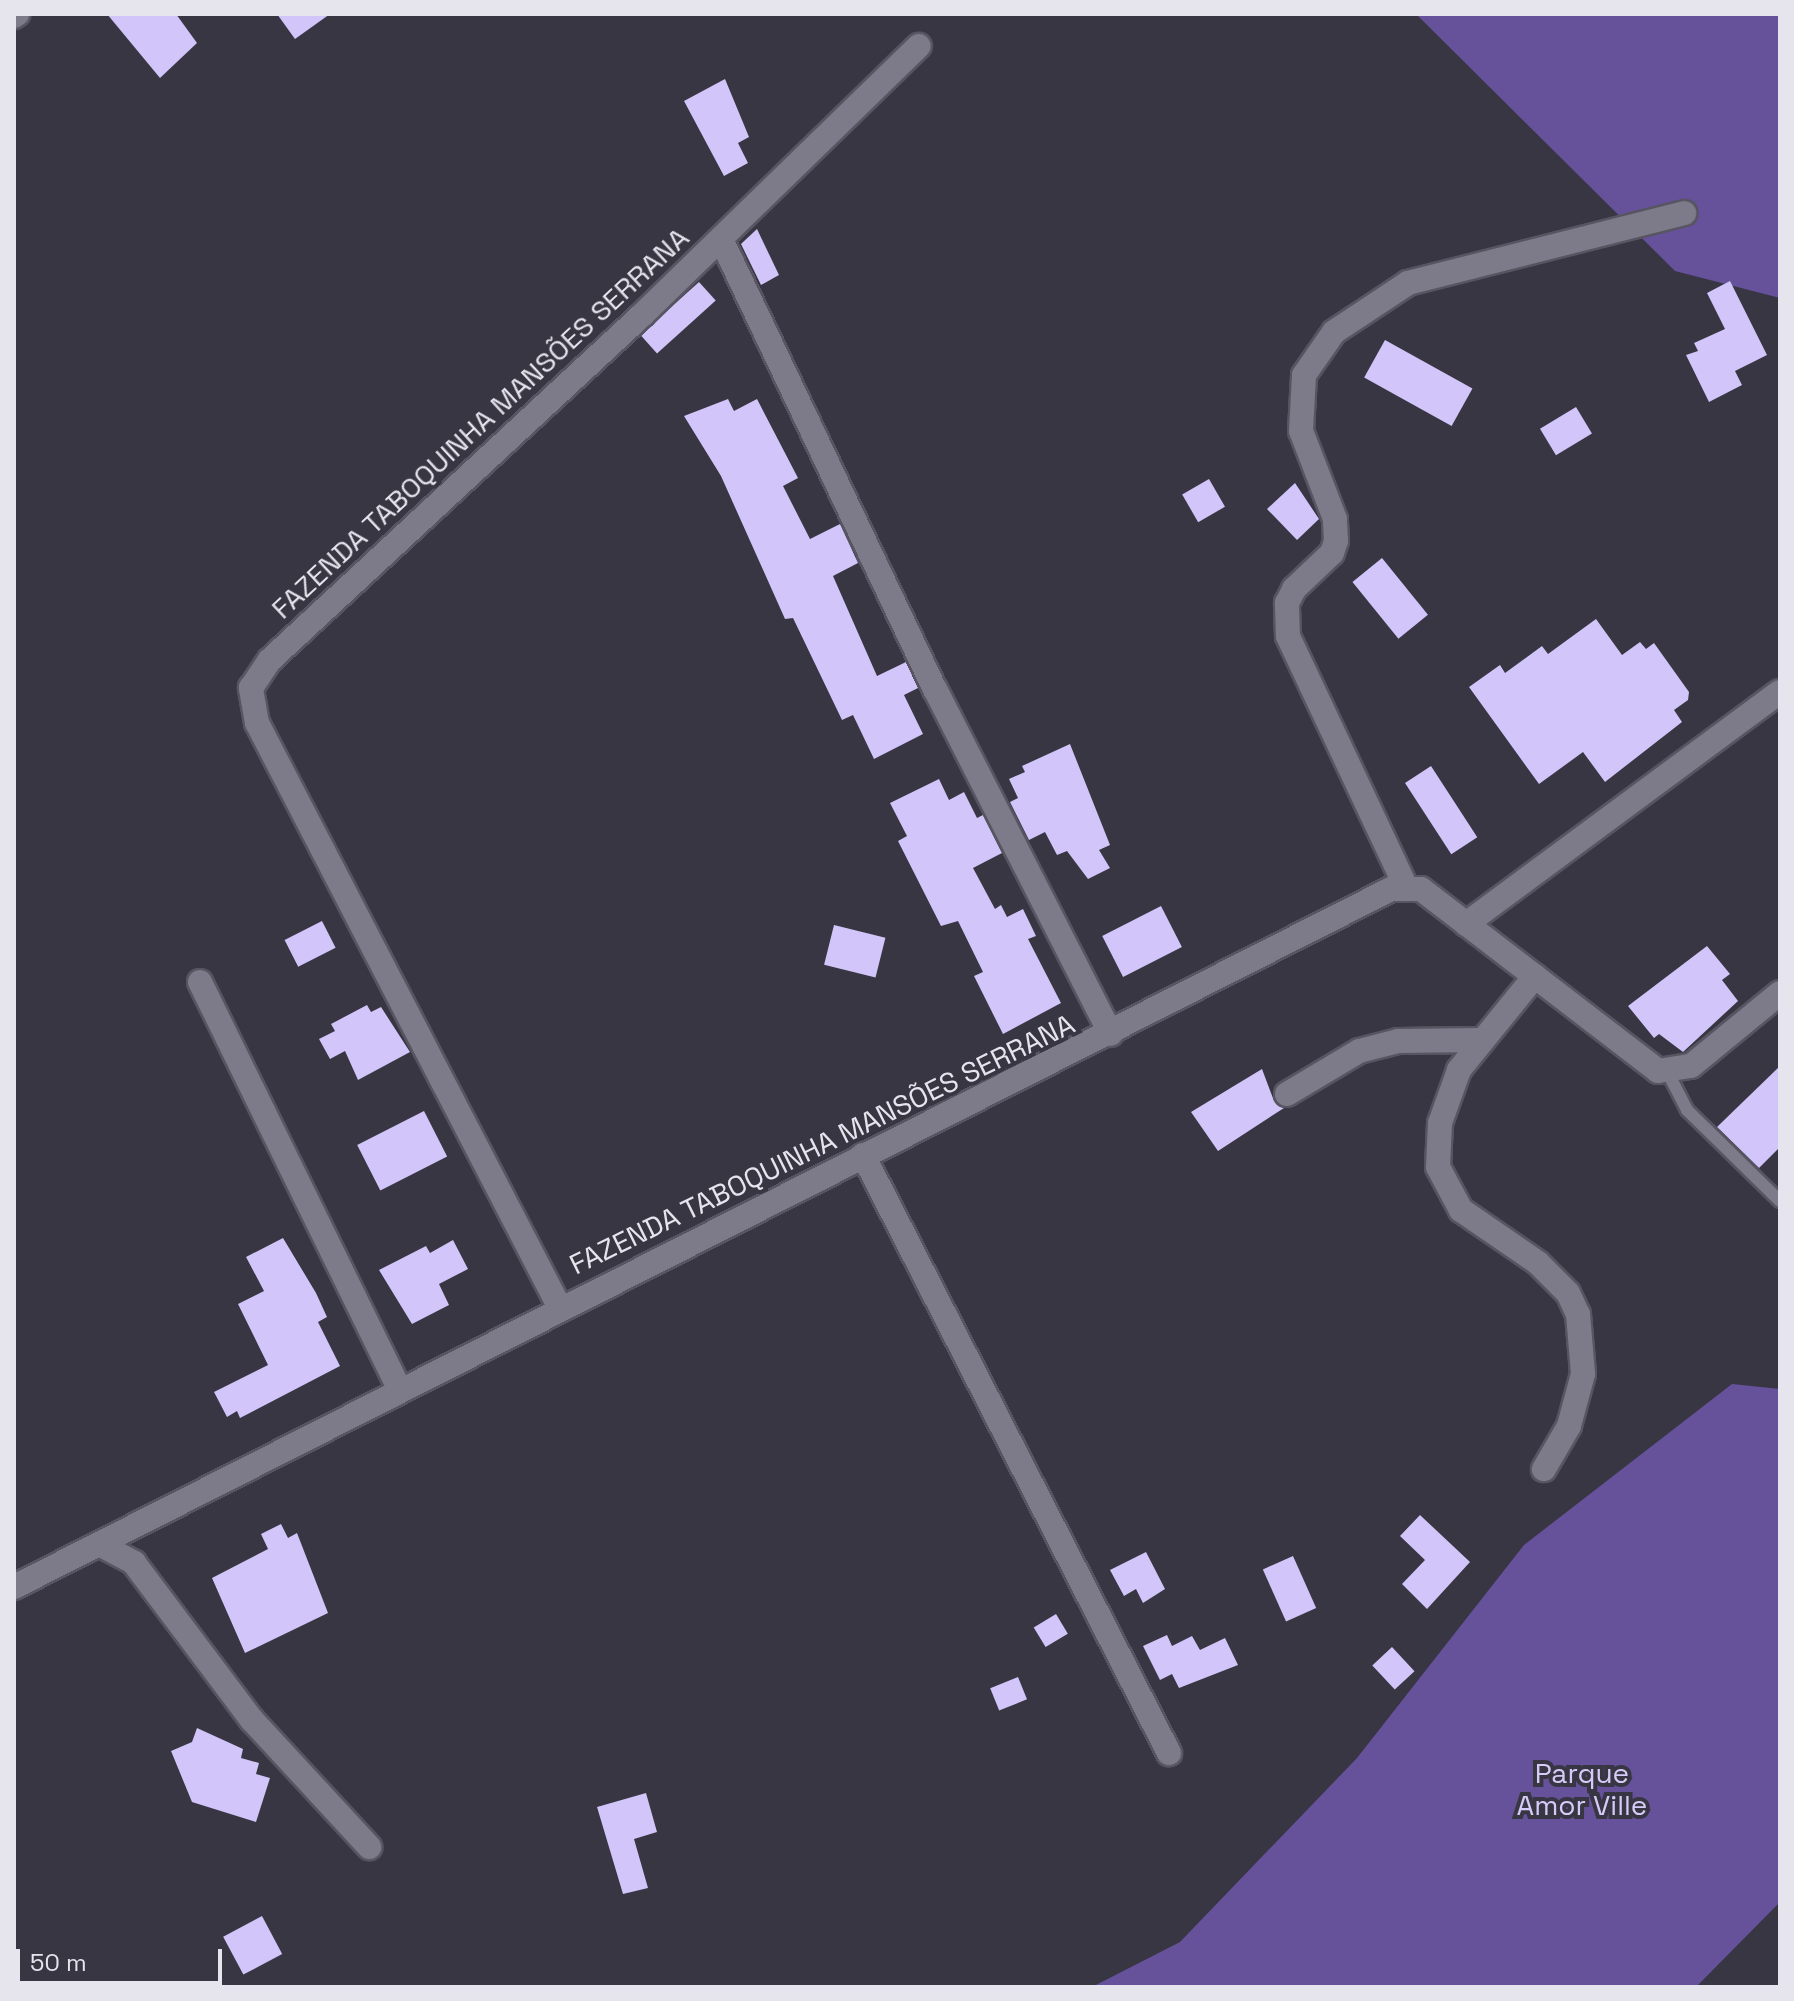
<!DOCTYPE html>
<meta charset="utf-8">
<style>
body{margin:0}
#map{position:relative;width:1794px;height:2001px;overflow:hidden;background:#393643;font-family:"Space Grotesk",sans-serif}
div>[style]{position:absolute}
.green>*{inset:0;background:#66519b}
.building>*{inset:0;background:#d1c5fa;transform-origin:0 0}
.roads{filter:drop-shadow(2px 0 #575561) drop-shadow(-2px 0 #575561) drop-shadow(0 2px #575561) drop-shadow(0 -2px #575561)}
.lane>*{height:12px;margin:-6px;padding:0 6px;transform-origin:6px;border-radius:6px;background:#7d7a89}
.street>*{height:24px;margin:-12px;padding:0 12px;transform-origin:12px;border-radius:12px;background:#7d7a89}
span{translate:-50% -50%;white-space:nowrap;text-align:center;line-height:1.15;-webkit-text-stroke:8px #393643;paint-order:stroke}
.street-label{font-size:28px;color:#e6e5ed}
.park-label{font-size:28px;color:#d5cbf8}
.frame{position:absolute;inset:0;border:16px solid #e6e5ed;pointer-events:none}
.scale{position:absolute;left:16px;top:1949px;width:206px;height:36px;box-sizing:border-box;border:4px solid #e6e5ed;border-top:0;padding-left:10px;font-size:24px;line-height:28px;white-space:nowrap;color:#e6e5ed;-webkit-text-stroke:6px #393643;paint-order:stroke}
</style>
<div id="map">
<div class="green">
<i style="clip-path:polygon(1416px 14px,1780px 14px,1780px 298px,1675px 271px)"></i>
<i style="clip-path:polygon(1732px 1384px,1780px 1389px,1780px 1902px,1696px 1987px,1092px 1987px,1180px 1942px,1357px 1758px,1524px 1545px)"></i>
</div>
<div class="building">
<i style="clip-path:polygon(107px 14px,176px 14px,197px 43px,160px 78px)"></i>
<i style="clip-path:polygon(277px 14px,330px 14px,295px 39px)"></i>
<i style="clip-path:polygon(725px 79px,749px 137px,738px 143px,748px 163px,724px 176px,684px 101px)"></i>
<i style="clip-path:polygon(757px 229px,779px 275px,761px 285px,741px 244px)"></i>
<i style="clip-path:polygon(1730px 281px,1767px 355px,1735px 371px,1742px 385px,1709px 402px,1686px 355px,1698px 351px,1694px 343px,1725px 329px,1707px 293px)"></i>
<i style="left:699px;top:282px;width:25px;height:79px;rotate:48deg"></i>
<i style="left:1385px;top:340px;width:100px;height:43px;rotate:29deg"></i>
<i style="clip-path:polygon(728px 399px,734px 411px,757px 399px,798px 478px,783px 486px,810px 539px,840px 524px,858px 563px,833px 576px,877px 676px,906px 662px,918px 688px,904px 695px,923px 734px,874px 759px,853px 715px,842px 720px,793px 618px,785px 619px,721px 476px,684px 416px)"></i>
<i style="left:1576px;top:407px;width:31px;height:42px;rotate:59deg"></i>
<i style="left:1209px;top:479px;width:32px;height:31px;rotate:60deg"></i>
<i style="clip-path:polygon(1295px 483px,1319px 519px,1297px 540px,1267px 509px)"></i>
<i style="left:1382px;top:558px;width:73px;height:38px;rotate:51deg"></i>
<i style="clip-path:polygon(1596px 619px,1622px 655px,1640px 642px,1646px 649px,1654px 643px,1689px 692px,1688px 700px,1674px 710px,1682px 722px,1605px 782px,1583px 752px,1539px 784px,1469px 687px,1500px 665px,1505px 673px,1542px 646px,1548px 654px)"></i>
<i style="clip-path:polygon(1070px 744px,1110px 845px,1099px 850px,1110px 868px,1088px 879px,1067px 851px,1057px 855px,1045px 832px,1029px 840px,1010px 802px,1018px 798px,1009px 779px,1025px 772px,1022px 766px)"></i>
<i style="left:1431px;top:766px;width:85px;height:31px;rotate:57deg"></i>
<i style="clip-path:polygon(939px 779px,949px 800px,964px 792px,977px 818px,983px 815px,1002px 853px,973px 868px,995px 909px,1001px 905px,1007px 917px,1023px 909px,1036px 936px,1028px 939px,1061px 1003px,1003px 1034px,974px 976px,983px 972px,958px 921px,941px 926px,898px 841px,907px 836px,890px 803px)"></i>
<i style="left:1161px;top:906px;width:46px;height:66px;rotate:63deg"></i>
<i style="left:322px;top:921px;width:30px;height:42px;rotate:63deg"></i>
<i style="left:834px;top:925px;width:53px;height:41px;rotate:14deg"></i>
<i style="clip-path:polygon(1707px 946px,1730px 974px,1722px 980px,1738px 1001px,1683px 1052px,1659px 1034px,1654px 1038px,1628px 1006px)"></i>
<i style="clip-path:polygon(367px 1005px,371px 1012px,381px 1007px,410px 1052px,358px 1080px,345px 1051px,330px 1059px,319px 1039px,335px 1031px,331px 1024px)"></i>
<i style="clip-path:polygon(1780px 1066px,1780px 1147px,1759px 1168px,1717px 1127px)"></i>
<i style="clip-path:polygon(1262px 1069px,1274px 1101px,1284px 1108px,1218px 1151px,1191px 1112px)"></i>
<i style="left:424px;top:1111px;width:51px;height:75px;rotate:63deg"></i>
<i style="clip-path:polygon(283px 1238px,316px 1293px,327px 1317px,318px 1322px,340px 1366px,240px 1418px,237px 1411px,227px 1417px,214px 1392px,268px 1365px,238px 1304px,264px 1291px,246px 1257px)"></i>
<i style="clip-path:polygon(453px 1240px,468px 1269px,439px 1284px,449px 1305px,412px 1324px,379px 1270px,426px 1246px,430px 1253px)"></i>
<i style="clip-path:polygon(1420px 1515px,1470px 1562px,1427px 1609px,1402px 1584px,1425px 1560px,1400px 1536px)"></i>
<i style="clip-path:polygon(281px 1524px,288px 1538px,297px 1533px,328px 1613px,245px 1653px,212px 1578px,268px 1549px,261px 1534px)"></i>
<i style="clip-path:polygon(1146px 1552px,1165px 1589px,1143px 1603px,1136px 1589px,1124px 1596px,1110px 1570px)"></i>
<i style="left:1293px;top:1556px;width:57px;height:33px;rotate:66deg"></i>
<i style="left:1056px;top:1614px;width:23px;height:26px;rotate:59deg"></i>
<i style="clip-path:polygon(1167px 1635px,1172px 1646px,1192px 1636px,1200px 1650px,1225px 1638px,1238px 1665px,1179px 1688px,1172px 1674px,1160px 1680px,1143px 1646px)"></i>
<i style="left:1392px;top:1647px;width:33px;height:27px;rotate:47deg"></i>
<i style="left:1018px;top:1677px;width:24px;height:30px;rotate:68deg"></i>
<i style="clip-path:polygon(197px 1728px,243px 1749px,241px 1758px,259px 1763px,256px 1774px,270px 1778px,256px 1822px,192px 1802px,171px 1751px,192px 1742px)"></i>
<i style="clip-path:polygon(646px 1793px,657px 1832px,634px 1839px,648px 1888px,623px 1894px,597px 1807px)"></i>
<i style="left:262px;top:1916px;width:43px;height:44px;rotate:62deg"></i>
</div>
<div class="roads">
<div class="lane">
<i style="left:1668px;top:1073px;width:42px;rotate:62.8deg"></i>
<i style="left:1687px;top:1110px;width:130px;rotate:44.4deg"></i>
</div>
<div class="street">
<i style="left:14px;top:16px;width:4px;rotate:-34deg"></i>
<i style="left:721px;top:239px;width:498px;rotate:64.6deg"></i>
<i style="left:935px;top:689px;width:387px;rotate:63deg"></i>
<i style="left:1405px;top:885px;width:275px;rotate:-115.2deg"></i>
<i style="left:1288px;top:636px;width:33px;rotate:-92deg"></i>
<i style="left:1287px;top:603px;width:16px;rotate:-63deg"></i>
<i style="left:1294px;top:589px;width:52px;rotate:-43.5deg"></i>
<i style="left:1332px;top:553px;width:13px;rotate:-72deg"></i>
<i style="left:1336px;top:541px;width:22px;rotate:-93deg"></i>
<i style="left:1335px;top:519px;width:94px;rotate:-111.1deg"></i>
<i style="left:1301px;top:431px;width:56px;rotate:-86.9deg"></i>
<i style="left:1304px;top:375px;width:52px;rotate:-55.1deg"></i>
<i style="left:1334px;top:332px;width:89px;rotate:-33.5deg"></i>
<i style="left:1408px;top:283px;width:285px;rotate:-14.2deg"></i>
<i style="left:1466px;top:924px;width:390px;rotate:-36.5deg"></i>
<i style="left:1535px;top:976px;width:121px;rotate:129deg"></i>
<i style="left:1459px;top:1070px;width:56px;rotate:109.7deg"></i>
<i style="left:1440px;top:1123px;width:44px;rotate:92.6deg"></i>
<i style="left:1438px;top:1167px;width:49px;rotate:61.9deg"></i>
<i style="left:1461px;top:1210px;width:93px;rotate:34.5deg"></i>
<i style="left:1538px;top:1263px;width:42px;rotate:45deg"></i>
<i style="left:1568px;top:1293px;width:23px;rotate:65deg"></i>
<i style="left:1578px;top:1314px;width:60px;rotate:85.2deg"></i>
<i style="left:1583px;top:1374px;width:54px;rotate:105.1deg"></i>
<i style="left:1569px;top:1426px;width:50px;rotate:120.2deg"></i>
<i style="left:200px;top:982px;width:454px;rotate:63.9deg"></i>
<i style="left:1287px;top:1094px;width:84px;rotate:-30.8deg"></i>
<i style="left:1359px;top:1051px;width:40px;rotate:-14.4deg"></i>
<i style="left:1398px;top:1041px;width:82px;rotate:-0.7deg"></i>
<i style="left:863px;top:1155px;width:672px;rotate:62.9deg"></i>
<i style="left:560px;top:1308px;width:659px;rotate:-117.38deg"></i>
<i style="left:257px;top:723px;width:36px;rotate:-100deg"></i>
<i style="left:251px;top:688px;width:34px;rotate:-56deg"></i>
<i style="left:270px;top:660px;width:507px;rotate:-42.84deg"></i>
<i style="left:642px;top:315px;width:386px;rotate:-44.2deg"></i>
<i style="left:99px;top:1544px;width:40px;rotate:28deg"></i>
<i style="left:134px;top:1563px;width:196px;rotate:53.1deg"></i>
<i style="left:252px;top:1720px;width:173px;rotate:47.3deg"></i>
<i style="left:14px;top:1587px;width:1544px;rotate:-26.88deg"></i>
<i style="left:1391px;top:889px;width:30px"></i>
<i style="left:1421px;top:889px;width:299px;rotate:37.5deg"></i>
<i style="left:1658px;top:1071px;width:33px;rotate:-9deg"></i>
<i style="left:1691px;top:1066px;width:115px;rotate:-39.4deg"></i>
</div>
</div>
<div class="street-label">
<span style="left:480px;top:423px;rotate:-43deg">FAZENDA TABOQUINHA MANSÕES SERRANA</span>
<span style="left:822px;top:1144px;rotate:-26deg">FAZENDA TABOQUINHA MANSÕES SERRANA</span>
</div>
<div class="park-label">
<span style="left:1582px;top:1789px">Parque<br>Amor Ville</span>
</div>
<div class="frame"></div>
<div class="scale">50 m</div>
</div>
